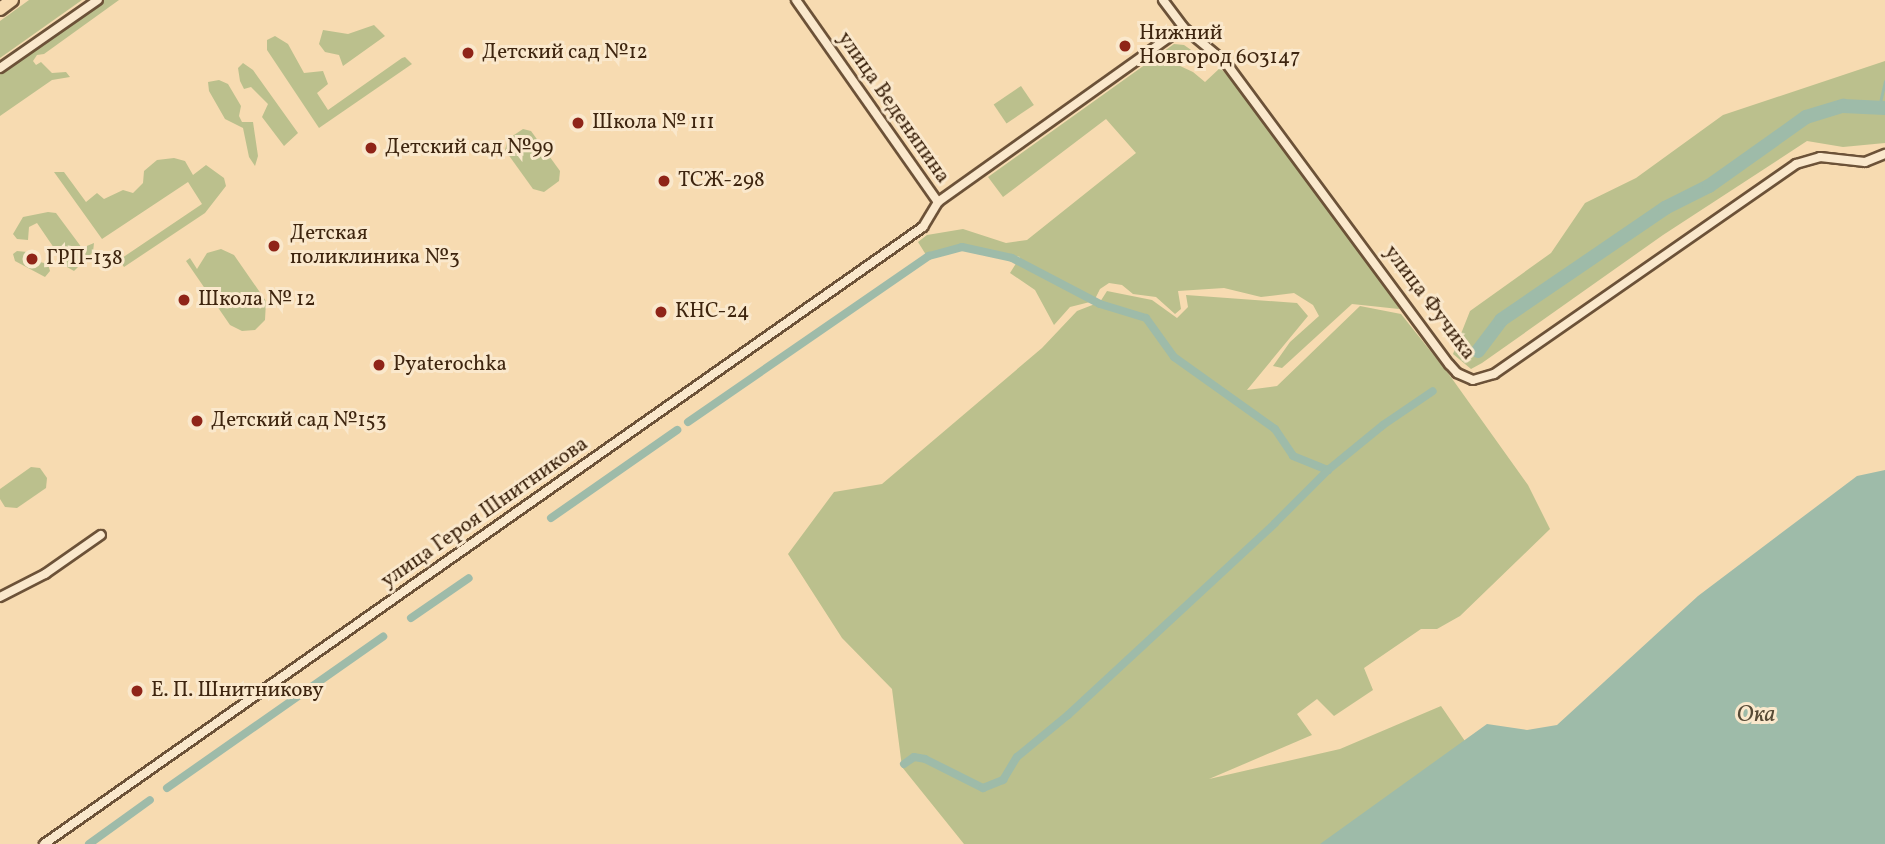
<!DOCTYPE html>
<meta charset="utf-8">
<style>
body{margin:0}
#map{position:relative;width:1885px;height:844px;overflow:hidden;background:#f7dbb1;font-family:Vollkorn,serif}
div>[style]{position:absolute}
.green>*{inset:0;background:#bbc08d;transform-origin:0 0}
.water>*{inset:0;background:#9ebba9}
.stream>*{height:2.5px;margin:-1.25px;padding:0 1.25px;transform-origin:1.25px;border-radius:1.25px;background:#9ebba9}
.canal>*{height:8px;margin:-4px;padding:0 4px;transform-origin:4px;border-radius:4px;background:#9ebba9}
.river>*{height:14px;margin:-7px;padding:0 7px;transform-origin:7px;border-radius:7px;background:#9ebba9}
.roads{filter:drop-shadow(2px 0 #6c5238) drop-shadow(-2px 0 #6c5238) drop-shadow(0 2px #6c5238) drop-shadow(0 -2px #6c5238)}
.minor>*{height:8px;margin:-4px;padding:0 4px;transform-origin:4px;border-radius:4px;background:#fae8cc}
.primary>*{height:12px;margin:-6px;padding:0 6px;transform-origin:6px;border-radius:6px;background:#f7dbb1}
.dots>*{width:19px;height:19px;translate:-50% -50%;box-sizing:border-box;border:4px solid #fae8cc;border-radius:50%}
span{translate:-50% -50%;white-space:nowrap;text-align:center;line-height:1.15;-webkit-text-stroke:6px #fae8cc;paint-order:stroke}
.poi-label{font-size:21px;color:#3e250f}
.left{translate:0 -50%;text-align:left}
.street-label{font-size:21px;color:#3e250f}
.water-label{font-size:23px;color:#564a36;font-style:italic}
</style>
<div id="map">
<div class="green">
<i style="clip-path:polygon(29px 0,82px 0,0 58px,0 21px)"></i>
<i style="clip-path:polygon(96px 0,119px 0,44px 54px,37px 55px,33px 61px,36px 65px,41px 62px,52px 73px,66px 72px,70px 77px,52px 80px,0 116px,0 68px)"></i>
<i style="clip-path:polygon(374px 25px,385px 36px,343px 66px,339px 55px,325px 52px,319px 44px,323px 30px,348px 34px)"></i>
<i style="clip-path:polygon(275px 36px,288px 44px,304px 73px,323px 71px,328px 84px,317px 93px,328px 110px,402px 58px,405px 57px,412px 64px,319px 128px,267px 50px,267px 40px)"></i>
<i style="clip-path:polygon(1174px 44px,1184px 45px,1194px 52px,1178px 65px,1193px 72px,1205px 82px,1220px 68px,1250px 97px,1398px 303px,1399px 309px,1352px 304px,1282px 368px,1273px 366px,1290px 342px,1319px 316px,1313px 305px,1294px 293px,1261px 297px,1224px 288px,1178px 291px,1181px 309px,1175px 314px,1156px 297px,1133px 294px,1122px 285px,1109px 283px,1100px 289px,1094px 301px,1070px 307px,1054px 325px,1035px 290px,1010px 273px,1020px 257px,971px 246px,944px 251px,928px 258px,918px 242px,927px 235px,963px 229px,1006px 243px,1027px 240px,1136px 153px,1106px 119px,1003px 197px,988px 177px)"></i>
<i style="clip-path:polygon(1885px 61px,1885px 143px,1843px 147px,1807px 141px,1663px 235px,1482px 363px,1471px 369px,1453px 354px,1470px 311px,1551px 253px,1585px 203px,1636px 178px,1723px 115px)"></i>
<i style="clip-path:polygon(243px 63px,253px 70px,298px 133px,284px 146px,262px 117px,268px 104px,251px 87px,244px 89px,240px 81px,238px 68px)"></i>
<i style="clip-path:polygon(219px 80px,228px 84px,241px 106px,239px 116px,242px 122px,253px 122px,258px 156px,255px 166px,249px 157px,243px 128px,225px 119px,209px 91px,208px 82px)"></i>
<i style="left:1021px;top:86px;width:23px;height:33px;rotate:56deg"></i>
<i style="clip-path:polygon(523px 129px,531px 131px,560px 171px,559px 181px,544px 192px,533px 189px,505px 150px,508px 139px)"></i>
<i style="clip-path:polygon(174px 158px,185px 161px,193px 175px,206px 165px,224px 178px,226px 186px,205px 213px,124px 267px,119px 260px,202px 204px,188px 182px,102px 239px,54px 172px,64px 172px,86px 202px,97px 193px,104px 199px,123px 190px,133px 193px,143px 183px,144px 171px,157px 160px)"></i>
<i style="clip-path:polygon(48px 212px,56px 213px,82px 248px,94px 243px,93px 252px,74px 271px,67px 267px,37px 223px,29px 227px,28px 240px,17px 239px,13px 234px,23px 217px)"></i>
<i style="clip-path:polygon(221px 249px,234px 255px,266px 301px,265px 320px,255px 330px,242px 331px,230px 325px,186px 261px,190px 258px,197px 269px,207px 253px)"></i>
<i style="clip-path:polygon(17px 251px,27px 252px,40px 262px,48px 264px,50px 271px,45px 277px,15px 261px,13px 254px)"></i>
<i style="clip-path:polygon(1107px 291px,1152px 300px,1177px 318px,1188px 307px,1186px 295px,1297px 303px,1308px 316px,1247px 390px,1277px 386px,1360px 306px,1401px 314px,1448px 373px,1528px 485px,1550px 529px,1460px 616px,1437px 629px,1421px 629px,1364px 668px,1373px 690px,1334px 716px,1317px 699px,1297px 714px,1312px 735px,1209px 779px,1340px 749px,1441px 706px,1480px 763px,1341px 844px,964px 844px,902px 767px,892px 689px,842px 638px,788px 554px,834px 492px,882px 484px,1042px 348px,1077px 311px,1100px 302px)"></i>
<i style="clip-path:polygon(31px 467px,40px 468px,47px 478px,46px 488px,17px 508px,5px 507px,0 499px,0 489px)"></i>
</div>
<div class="water">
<i style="clip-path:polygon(1885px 470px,1885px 844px,1320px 844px,1487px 724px,1527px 730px,1557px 725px,1698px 596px,1857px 476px)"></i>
</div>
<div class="stream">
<i style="left:1879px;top:107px;width:26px;rotate:-77deg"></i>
</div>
<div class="canal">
<i style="left:688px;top:422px;width:293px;rotate:-34.6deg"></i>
<i style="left:929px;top:256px;width:34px;rotate:-15deg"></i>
<i style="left:962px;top:247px;width:51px;rotate:12.4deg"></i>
<i style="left:1012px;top:258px;width:99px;rotate:27.6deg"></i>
<i style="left:1100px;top:304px;width:48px;rotate:16.9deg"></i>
<i style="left:1146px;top:318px;width:48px;rotate:54.3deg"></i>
<i style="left:1174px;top:357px;width:124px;rotate:35.5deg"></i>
<i style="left:1275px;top:429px;width:32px;rotate:56deg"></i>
<i style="left:1293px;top:456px;width:38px;rotate:22deg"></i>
<i style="left:1328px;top:470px;width:71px;rotate:-39.3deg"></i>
<i style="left:1383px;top:425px;width:60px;rotate:-34.2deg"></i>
<i style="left:551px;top:518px;width:154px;rotate:-34.9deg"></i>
<i style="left:411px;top:618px;width:70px;rotate:-34.6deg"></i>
<i style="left:904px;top:764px;width:12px;rotate:-35deg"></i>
<i style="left:914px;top:757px;width:11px;rotate:10deg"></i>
<i style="left:925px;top:759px;width:65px;rotate:26.6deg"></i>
<i style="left:983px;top:788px;width:22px;rotate:-22deg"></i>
<i style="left:1003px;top:780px;width:27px;rotate:-59deg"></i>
<i style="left:1017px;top:757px;width:66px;rotate:-39.5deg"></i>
<i style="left:1068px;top:715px;width:282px;rotate:-42.8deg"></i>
<i style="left:1275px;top:523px;width:75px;rotate:-45deg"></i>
<i style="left:167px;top:788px;width:264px;rotate:-35deg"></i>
<i style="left:89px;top:844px;width:75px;rotate:-35.8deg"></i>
</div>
<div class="river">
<i style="left:1478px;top:351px;width:39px;rotate:-53deg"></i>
<i style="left:1501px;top:320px;width:199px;rotate:-34.3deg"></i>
<i style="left:1665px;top:208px;width:49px;rotate:-26.6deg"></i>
<i style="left:1709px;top:186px;width:119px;rotate:-35.4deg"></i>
<i style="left:1806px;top:117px;width:39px;rotate:-17deg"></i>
<i style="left:1843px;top:106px;width:42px;rotate:2.7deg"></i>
</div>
<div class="roads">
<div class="minor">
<i style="left:796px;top:0;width:247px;rotate:54.9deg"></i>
<i style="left:1163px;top:0;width:34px;rotate:53deg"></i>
<i style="left:1183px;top:27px;width:56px;rotate:39.9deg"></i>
<i style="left:1226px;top:63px;width:375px;rotate:53.5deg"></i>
<i style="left:1449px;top:364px;width:12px;rotate:48deg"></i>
<i style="left:1457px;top:373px;width:17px;rotate:24deg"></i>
<i style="left:1473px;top:380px;width:22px;rotate:-16deg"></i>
<i style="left:1494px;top:374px;width:368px;rotate:-34.8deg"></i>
<i style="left:1796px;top:164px;width:25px;rotate:-16deg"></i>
<i style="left:1820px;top:157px;width:45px;rotate:6.3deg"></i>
<i style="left:1865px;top:162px;width:22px;rotate:-22deg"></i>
<i style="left:0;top:68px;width:119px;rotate:-34.8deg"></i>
<i style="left:938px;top:202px;width:301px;rotate:-35.5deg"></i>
<i style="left:0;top:597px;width:51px;rotate:-27.1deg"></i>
<i style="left:45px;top:574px;width:68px;rotate:-34.9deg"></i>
<i style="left:44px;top:844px;width:1074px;rotate:-35.07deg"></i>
<i style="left:923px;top:227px;width:29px;rotate:-59deg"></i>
</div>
<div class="primary">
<i style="left:0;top:9px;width:15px;rotate:-37deg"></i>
</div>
</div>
<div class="dots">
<i style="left:1125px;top:46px;background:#8f2418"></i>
<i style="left:468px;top:53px;background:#8f2418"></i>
<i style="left:578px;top:123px;background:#8f2418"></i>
<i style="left:371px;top:148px;background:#8f2418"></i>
<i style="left:664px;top:181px;background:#8f2418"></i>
<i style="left:274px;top:246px;background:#8f2418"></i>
<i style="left:32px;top:259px;background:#8f2418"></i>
<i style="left:184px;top:300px;background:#8f2418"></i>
<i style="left:661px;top:312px;background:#8f2418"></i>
<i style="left:379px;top:365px;background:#8f2418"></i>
<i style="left:197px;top:421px;background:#8f2418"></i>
<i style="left:137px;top:691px;background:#8f2418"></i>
</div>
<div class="poi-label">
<span class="left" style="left:1139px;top:46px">Нижний<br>Новгород 603147</span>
<span class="left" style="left:482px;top:53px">Детский сад №12</span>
<span class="left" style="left:592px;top:123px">Школа № 111</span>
<span class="left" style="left:385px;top:148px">Детский сад №99</span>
<span class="left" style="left:678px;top:181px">ТСЖ-298</span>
<span class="left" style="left:290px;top:246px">Детская<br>поликлиника №3</span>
<span class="left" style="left:46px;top:259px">ГРП-138</span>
<span class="left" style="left:198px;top:300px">Школа № 12</span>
<span class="left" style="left:675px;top:312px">КНС-24</span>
<span class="left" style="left:393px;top:365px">Pyaterochka</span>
<span class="left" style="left:211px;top:421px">Детский сад №153</span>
<span class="left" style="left:151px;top:691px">Е. П. Шнитникову</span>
</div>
<div class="street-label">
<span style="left:893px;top:108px;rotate:55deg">улица Веденяпина</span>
<span style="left:1429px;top:303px;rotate:53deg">улица Фучика</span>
<span style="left:485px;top:513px;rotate:-35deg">улица Героя Шнитникова</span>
</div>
<div class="water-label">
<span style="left:1756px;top:715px">Ока</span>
</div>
</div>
